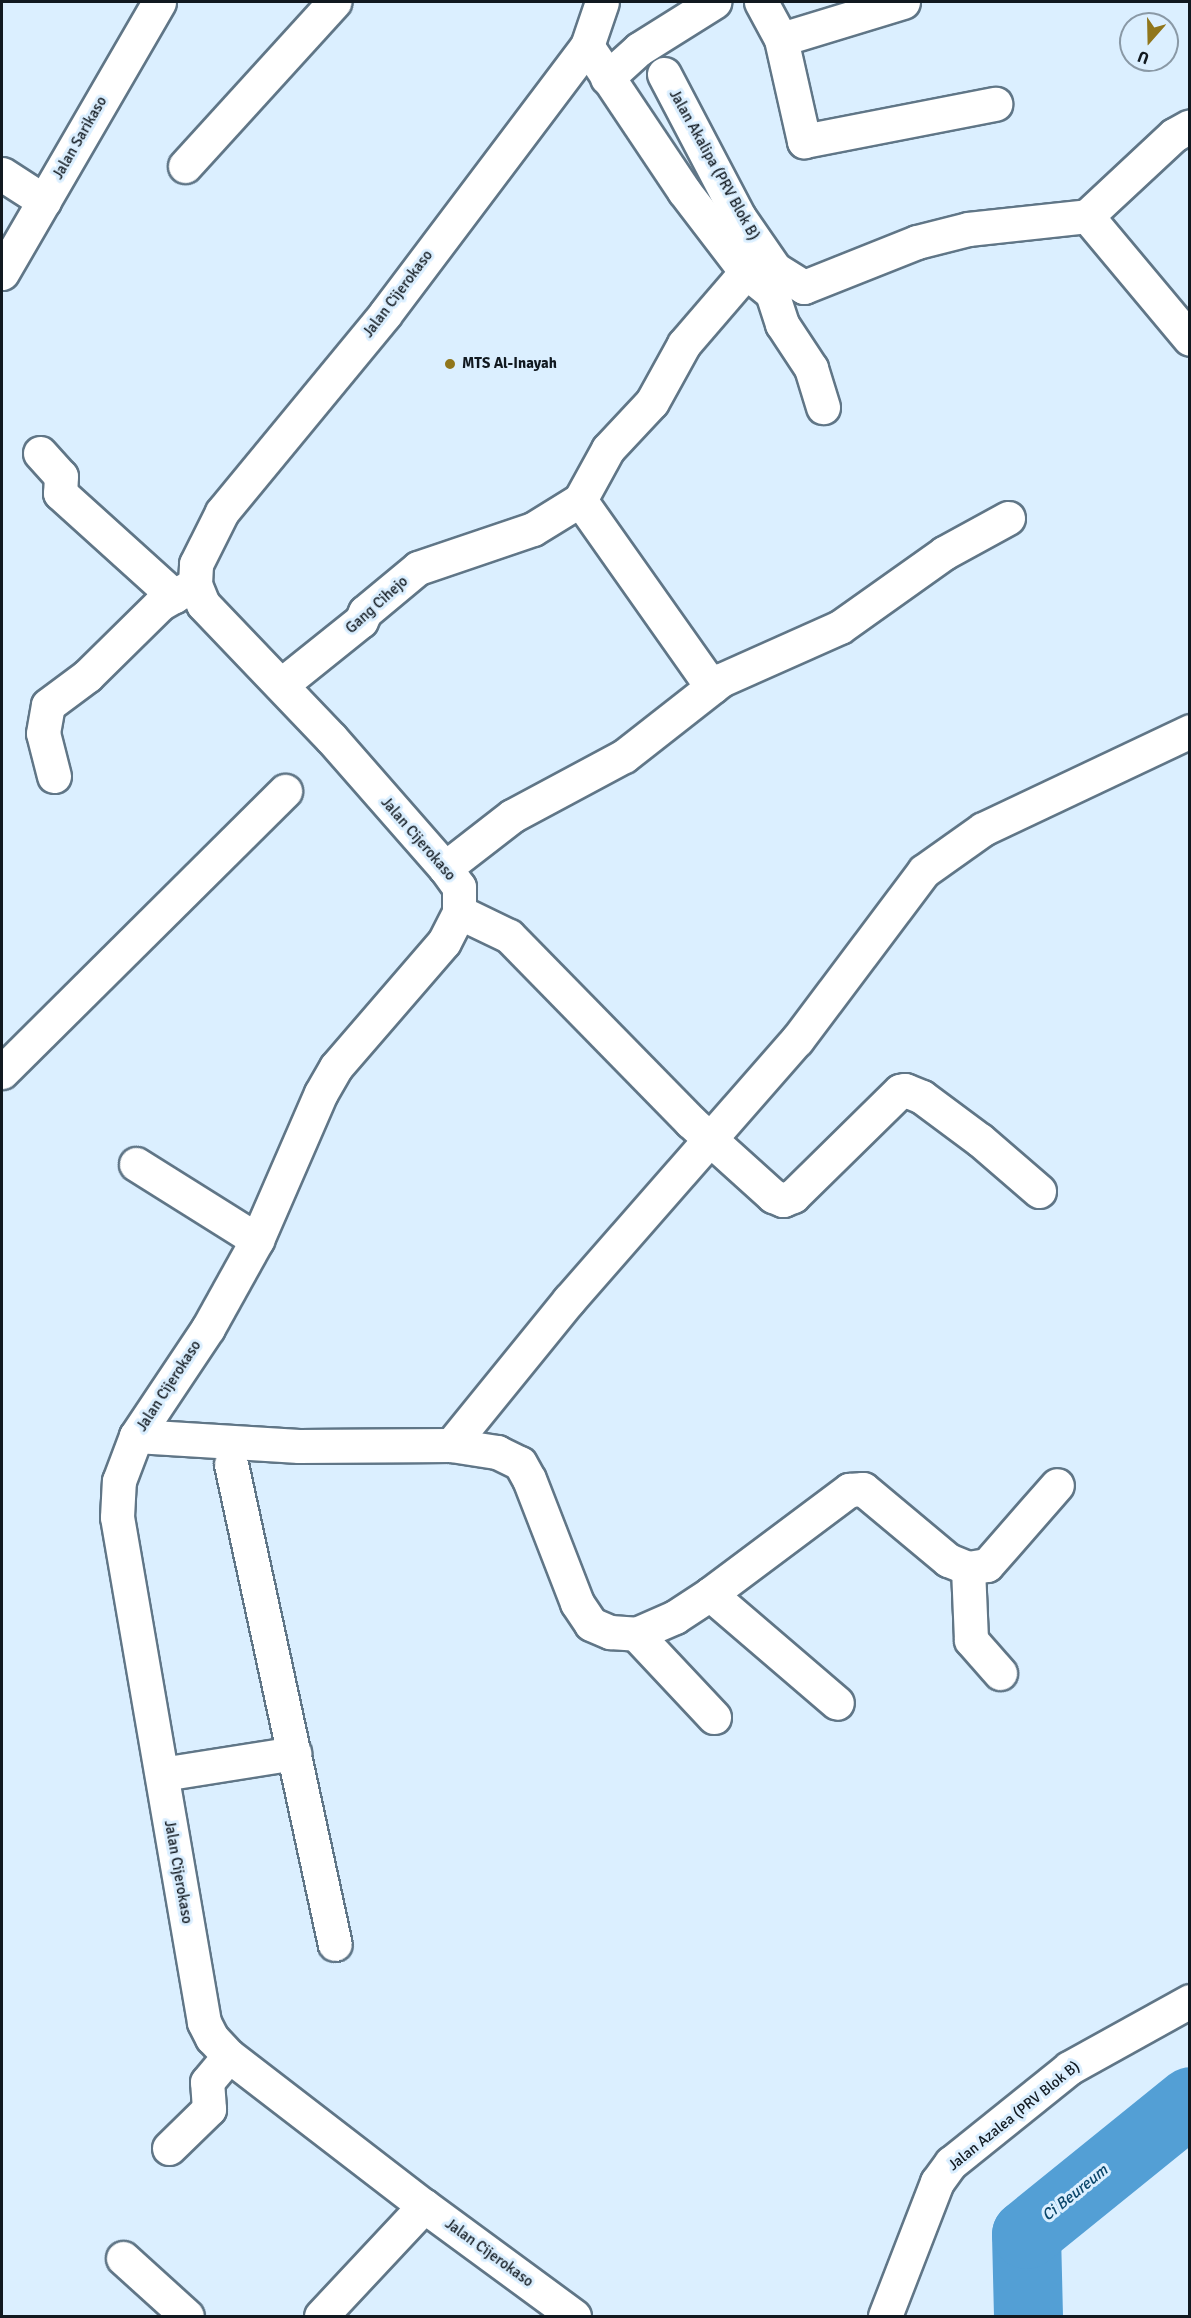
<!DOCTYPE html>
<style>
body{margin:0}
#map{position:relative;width:1191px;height:2318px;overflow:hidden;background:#dbefff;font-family:Signika,sans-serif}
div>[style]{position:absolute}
.river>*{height:69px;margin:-34.5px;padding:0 34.5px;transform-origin:34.5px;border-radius:34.5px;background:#539fd5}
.roads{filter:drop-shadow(2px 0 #607687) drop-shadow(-2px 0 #607687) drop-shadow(0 2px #607687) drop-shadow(0 -2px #607687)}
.minor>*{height:33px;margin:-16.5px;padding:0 16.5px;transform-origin:16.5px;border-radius:16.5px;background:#fff}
.dots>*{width:16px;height:16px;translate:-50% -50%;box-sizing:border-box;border:3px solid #dbefff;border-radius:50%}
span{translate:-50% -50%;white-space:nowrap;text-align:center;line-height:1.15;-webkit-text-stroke:6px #dbefff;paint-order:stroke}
.street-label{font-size:15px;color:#111920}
.poi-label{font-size:15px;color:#111920;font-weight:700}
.left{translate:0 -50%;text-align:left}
.water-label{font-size:16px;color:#0b476b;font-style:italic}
.frame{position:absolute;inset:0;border:3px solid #111920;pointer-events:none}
.north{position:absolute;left:1119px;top:12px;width:60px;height:60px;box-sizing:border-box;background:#dbefff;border:2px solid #8a99a6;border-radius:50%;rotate:200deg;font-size:16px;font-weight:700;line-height:24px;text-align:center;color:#111920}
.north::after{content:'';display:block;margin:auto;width:21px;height:27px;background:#90761b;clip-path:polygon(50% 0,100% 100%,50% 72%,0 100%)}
</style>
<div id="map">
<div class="river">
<i style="left:1028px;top:2316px;width:82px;rotate:-91.4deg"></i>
<i style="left:1026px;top:2234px;width:211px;rotate:-39deg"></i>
</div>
<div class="roads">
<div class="minor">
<i style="left:761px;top:2px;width:42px;rotate:61.6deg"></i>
<i style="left:903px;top:2px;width:127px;rotate:163.1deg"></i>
<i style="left:781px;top:39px;width:105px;rotate:77.3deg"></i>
<i style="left:804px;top:141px;width:195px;rotate:-11deg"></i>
<i style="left:587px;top:46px;width:174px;rotate:56.2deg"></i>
<i style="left:684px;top:191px;width:102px;rotate:52.6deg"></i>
<i style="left:746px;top:272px;width:33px;rotate:39deg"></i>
<i style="left:772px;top:293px;width:33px;rotate:72deg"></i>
<i style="left:782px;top:324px;width:53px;rotate:56.6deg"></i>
<i style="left:811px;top:368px;width:41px;rotate:72.9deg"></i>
<i style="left:664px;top:74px;width:161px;rotate:62.3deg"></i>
<i style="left:739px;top:217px;width:63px;rotate:55.3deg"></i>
<i style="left:775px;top:269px;width:34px;rotate:32deg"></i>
<i style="left:804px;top:287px;width:122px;rotate:-21.7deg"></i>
<i style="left:917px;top:242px;width:53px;rotate:-14.3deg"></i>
<i style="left:968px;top:229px;width:120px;rotate:-6.2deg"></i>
<i style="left:1087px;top:216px;width:160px;rotate:50.1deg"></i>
<i style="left:607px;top:78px;width:43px;rotate:-42.2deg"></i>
<i style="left:639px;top:49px;width:89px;rotate:-32.1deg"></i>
<i style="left:185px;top:166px;width:222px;rotate:-47.7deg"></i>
<i style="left:2px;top:174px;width:50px;rotate:32.7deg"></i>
<i style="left:1087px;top:216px;width:119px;rotate:-43deg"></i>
<i style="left:1174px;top:135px;width:18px;rotate:-29deg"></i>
<i style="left:2px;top:273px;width:313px;rotate:-59.9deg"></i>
<i style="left:40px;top:453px;width:31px;rotate:48deg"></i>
<i style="left:61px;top:476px;width:17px;rotate:93deg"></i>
<i style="left:60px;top:493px;width:154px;rotate:42.1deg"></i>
<i style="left:580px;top:500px;width:58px;rotate:-61.2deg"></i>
<i style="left:608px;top:449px;width:64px;rotate:-46.9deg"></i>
<i style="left:652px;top:402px;width:66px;rotate:-61.1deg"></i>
<i style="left:684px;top:344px;width:95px;rotate:-49.3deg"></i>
<i style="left:580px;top:500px;width:229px;rotate:54.8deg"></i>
<i style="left:281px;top:685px;width:102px;rotate:-38.7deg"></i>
<i style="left:361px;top:621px;width:10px;rotate:-66deg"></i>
<i style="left:365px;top:612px;width:69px;rotate:-39.7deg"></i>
<i style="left:418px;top:568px;width:121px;rotate:-18.7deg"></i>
<i style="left:533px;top:529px;width:55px;rotate:-31.7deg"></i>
<i style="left:54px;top:776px;width:44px;rotate:-104.3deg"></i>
<i style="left:43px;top:733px;width:28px;rotate:-80deg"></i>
<i style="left:48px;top:705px;width:49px;rotate:-36.6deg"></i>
<i style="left:87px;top:676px;width:103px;rotate:-44.6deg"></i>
<i style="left:160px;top:604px;width:40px;rotate:-29.7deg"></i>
<i style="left:445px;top:868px;width:85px;rotate:-37.8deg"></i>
<i style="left:512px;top:816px;width:127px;rotate:-28.2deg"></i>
<i style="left:624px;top:756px;width:123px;rotate:-38.1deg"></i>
<i style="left:721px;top:680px;width:130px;rotate:-24deg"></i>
<i style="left:840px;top:627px;width:128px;rotate:-35.4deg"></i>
<i style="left:944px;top:553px;width:73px;rotate:-28.7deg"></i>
<i style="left:459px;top:912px;width:55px;rotate:25.6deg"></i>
<i style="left:509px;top:936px;width:259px;rotate:45.6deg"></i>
<i style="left:690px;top:1121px;width:112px;rotate:42.1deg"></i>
<i style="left:773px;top:1196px;width:11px;rotate:22deg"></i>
<i style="left:783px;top:1200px;width:11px;rotate:-22deg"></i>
<i style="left:793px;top:1196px;width:150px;rotate:-44.5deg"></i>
<i style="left:900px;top:1091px;width:5px;rotate:-11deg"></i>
<i style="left:905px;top:1090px;width:18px;rotate:22deg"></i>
<i style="left:922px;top:1097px;width:72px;rotate:36.6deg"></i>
<i style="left:980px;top:1140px;width:78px;rotate:40.8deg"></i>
<i style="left:2px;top:1072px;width:399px;rotate:-44.8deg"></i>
<i style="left:136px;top:1164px;width:143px;rotate:32.1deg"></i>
<i style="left:136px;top:1436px;width:163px;rotate:3.5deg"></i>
<i style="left:299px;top:1446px;width:152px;rotate:-0.4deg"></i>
<i style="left:451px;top:1445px;width:47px;rotate:8.7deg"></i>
<i style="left:497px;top:1452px;width:25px;rotate:26deg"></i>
<i style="left:520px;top:1463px;width:18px;rotate:61deg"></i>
<i style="left:529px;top:1479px;width:133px;rotate:68.8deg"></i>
<i style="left:577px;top:1603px;width:25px;rotate:56deg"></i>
<i style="left:591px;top:1624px;width:21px;rotate:23deg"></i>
<i style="left:610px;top:1632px;width:26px;rotate:4deg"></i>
<i style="left:636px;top:1634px;width:43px;rotate:-23.6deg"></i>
<i style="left:675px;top:1617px;width:42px;rotate:-33.3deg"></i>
<i style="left:710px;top:1594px;width:174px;rotate:-36.8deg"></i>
<i style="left:849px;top:1490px;width:14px;rotate:-4deg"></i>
<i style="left:863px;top:1489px;width:111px;rotate:39.9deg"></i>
<i style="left:948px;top:1560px;width:22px;rotate:22deg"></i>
<i style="left:968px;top:1568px;width:19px;rotate:-9deg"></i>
<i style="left:987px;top:1565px;width:106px;rotate:-48.8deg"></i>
<i style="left:451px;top:1445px;width:187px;rotate:-50.9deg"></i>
<i style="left:569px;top:1300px;width:346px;rotate:-48.8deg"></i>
<i style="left:797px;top:1040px;width:211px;rotate:-53.1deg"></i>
<i style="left:924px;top:871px;width:72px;rotate:-35.4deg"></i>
<i style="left:983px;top:829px;width:229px;rotate:-25.3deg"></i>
<i style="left:231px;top:1464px;width:491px;rotate:77.8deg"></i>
<i style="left:968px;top:1568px;width:72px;rotate:87.6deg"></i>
<i style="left:971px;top:1640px;width:44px;rotate:48.7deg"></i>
<i style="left:710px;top:1594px;width:167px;rotate:40.6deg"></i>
<i style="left:636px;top:1634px;width:114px;rotate:46.8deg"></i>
<i style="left:162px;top:1774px;width:134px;rotate:-9deg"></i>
<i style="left:169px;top:2148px;width:56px;rotate:-44.3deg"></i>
<i style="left:209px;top:2109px;width:27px;rotate:-94deg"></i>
<i style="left:207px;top:2082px;width:34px;rotate:-50deg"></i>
<i style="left:123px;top:2258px;width:86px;rotate:42.2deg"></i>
<i style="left:321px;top:2316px;width:151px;rotate:-46.9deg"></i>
<i style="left:574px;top:2316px;width:186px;rotate:-143.7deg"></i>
<i style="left:424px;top:2206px;width:246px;rotate:-142.4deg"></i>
<i style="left:229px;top:2056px;width:25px;rotate:-133deg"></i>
<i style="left:212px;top:2038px;width:18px;rotate:-117deg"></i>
<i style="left:204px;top:2022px;width:512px;rotate:-99.77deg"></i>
<i style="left:117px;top:1517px;width:36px;rotate:-87deg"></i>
<i style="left:119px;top:1481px;width:48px;rotate:-69.3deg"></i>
<i style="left:136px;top:1436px;width:130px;rotate:-56.3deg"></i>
<i style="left:208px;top:1328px;width:101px;rotate:-60.9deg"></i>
<i style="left:257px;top:1240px;width:160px;rotate:-66.5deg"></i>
<i style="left:321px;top:1093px;width:30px;rotate:-60deg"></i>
<i style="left:336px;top:1067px;width:165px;rotate:-49.2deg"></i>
<i style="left:444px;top:942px;width:34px;rotate:-63deg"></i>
<i style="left:459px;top:912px;width:25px;rotate:-90deg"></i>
<i style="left:459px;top:887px;width:24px;rotate:-126deg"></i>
<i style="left:445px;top:868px;width:173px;rotate:-131.2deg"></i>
<i style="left:331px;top:738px;width:185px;rotate:-133.7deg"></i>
<i style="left:203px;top:604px;width:22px;rotate:-112deg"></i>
<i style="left:195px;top:584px;width:20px;rotate:-87deg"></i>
<i style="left:196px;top:564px;width:58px;rotate:-63.4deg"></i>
<i style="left:222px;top:512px;width:256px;rotate:-50.5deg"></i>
<i style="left:385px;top:314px;width:336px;rotate:-53deg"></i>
<i style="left:587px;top:46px;width:46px;rotate:-71.2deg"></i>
<i style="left:885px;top:2316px;width:144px;rotate:-68.8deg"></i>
<i style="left:937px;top:2182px;width:24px;rotate:-54deg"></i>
<i style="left:951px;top:2163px;width:151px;rotate:-38.8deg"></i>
<i style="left:1069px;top:2068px;width:138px;rotate:-29deg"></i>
</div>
</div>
<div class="dots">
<i style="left:450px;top:364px;background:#90761b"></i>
</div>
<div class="street-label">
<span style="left:80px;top:138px;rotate:-60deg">Jalan Sarikaso</span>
<span style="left:714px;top:165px;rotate:61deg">Jalan Akalipa (PRV Blok B)</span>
<span style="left:398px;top:294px;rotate:-53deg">Jalan Cijerokaso</span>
<span style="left:377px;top:605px;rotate:-42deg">Gang Cihejo</span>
<span style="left:418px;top:839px;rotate:49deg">Jalan Cijerokaso</span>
<span style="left:169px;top:1386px;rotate:-57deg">Jalan Cijerokaso</span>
<span style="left:178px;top:1872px;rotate:80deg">Jalan Cijerokaso</span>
<span style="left:1014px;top:2116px;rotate:-39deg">Jalan Azalea (PRV Blok B)</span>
<span style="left:489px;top:2253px;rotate:36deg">Jalan Cijerokaso</span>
</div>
<div class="poi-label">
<span class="left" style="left:462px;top:364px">MTS Al-Inayah</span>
</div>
<div class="water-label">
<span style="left:1075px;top:2193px;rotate:-39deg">Ci Beureum</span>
</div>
<div class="frame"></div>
<div class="north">U</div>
</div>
